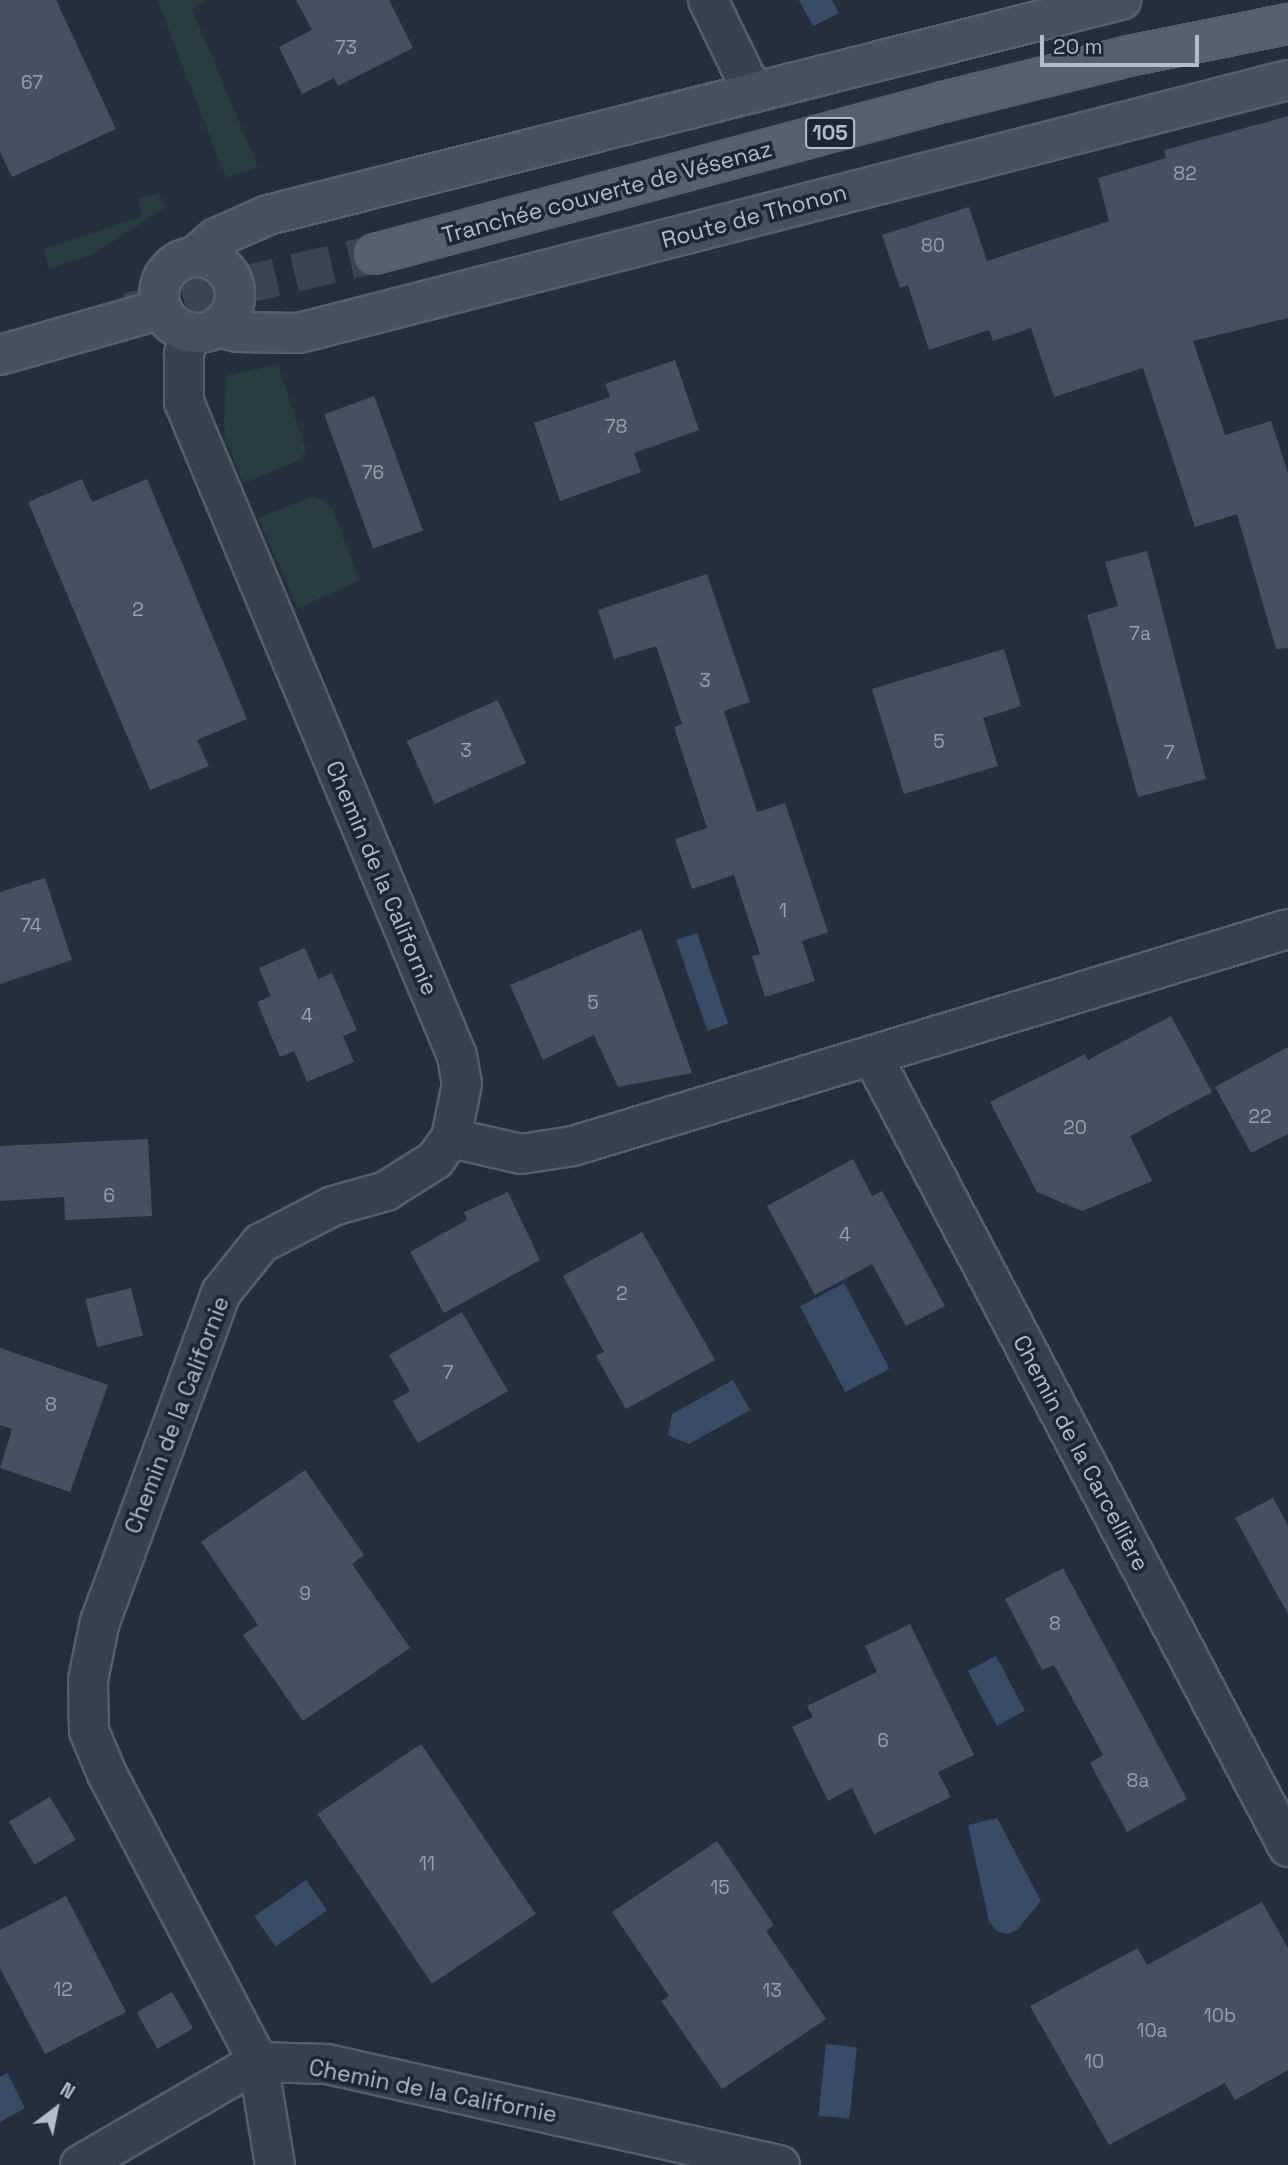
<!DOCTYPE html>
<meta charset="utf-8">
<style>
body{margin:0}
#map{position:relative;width:1288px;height:2165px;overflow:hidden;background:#242f3e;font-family:"Space Grotesk",sans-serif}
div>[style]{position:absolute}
.green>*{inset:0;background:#263c3f}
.water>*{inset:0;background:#394c67;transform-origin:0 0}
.building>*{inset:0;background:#455162;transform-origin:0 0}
.primary-tunnel>*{height:38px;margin-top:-19px;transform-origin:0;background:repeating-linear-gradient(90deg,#3a4453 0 38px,transparent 0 57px)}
.roads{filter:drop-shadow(2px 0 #565f6c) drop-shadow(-2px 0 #565f6c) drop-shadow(0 2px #565f6c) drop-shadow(0 -2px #565f6c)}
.street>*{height:38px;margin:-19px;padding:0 19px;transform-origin:19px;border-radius:19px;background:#38414e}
.secondary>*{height:38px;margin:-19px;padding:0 19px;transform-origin:19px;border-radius:19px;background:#465061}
.secondary>.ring{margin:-19px;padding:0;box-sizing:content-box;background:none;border:38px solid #465061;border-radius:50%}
.primary>*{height:38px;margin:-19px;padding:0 19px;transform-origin:19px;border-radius:19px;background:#56606e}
span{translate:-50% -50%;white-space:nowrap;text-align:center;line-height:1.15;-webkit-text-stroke:7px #1d2633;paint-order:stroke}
.number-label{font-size:19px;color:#98a1af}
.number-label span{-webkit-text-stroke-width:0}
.shield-label span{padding:2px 5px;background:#1d2633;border:2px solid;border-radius:5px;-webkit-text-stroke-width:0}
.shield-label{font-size:21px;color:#b4bcc9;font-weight:700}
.street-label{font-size:23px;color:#b4bcc9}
.north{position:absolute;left:21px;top:2074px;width:70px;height:70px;-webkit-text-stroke:5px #1d2633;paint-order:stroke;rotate:32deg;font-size:19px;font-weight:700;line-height:28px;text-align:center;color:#b4bcc9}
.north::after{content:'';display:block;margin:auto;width:24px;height:32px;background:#b4bcc9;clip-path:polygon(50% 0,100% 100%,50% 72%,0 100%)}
.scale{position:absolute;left:1040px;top:35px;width:159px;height:32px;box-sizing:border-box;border:4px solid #b4bcc9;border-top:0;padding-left:9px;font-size:21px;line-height:24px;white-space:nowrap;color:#b4bcc9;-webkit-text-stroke:5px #1d2633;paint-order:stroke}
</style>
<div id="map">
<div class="green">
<i style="clip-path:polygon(157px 0,207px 0,192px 9px,258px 167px,226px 178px)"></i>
<i style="clip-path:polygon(159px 193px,165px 207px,93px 254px,48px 269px,44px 249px,142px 216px,138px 199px)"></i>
<i style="clip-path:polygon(278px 364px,306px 450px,301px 459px,243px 484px,224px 434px,226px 376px)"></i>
<i style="clip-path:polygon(311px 497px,325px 500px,332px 508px,360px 580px,298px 609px,258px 518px)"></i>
</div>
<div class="water">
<i style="clip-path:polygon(799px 0,832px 0,839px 13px,813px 26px)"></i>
<i style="left:697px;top:933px;width:96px;height:22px;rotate:71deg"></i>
<i style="left:844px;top:1283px;width:97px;height:50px;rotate:62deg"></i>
<i style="clip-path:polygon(733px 1380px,750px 1410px,689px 1444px,668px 1435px,672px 1414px)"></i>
<i style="left:996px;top:1656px;width:62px;height:32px;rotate:62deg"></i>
<i style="clip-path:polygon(997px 1818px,1041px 1901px,1017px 1930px,1008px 1934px,998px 1932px,989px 1922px,968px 1825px)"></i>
<i style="left:306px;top:1880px;width:37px;height:63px;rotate:55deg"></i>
<i style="left:826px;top:2044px;width:31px;height:72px;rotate:6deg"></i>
<i style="clip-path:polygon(7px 2073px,25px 2108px,0 2122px,0 2077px)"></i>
</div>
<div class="building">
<i style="clip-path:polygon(0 0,56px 0,116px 129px,12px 177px,0 152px)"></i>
<i style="clip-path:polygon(296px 0,389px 0,413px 48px,338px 86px,334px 78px,302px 94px,279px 47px,312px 30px)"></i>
<i style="clip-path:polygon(1288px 116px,1288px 318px,1193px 341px,1225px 435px,1271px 421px,1288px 473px,1288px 648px,1276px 649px,1237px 514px,1195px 527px,1143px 368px,1054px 397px,1031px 328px,993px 341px,989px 330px,929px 350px,908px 285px,900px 288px,882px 235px,969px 207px,987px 261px,1109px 221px,1098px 178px,1166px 158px,1164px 150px)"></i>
<i style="clip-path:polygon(675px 360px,699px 430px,634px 453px,641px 472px,560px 501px,534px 423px,610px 397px,605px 384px)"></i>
<i style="left:374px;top:396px;width:143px;height:53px;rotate:70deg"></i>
<i style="clip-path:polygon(82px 479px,92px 502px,147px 479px,247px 719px,197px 740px,209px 766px,150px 790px,28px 502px)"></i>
<i style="clip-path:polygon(1147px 551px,1206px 779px,1138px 797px,1087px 615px,1118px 606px,1105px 562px)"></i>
<i style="clip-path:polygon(707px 574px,750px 702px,724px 711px,757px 812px,785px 803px,828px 932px,802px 941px,815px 981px,765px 997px,752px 956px,760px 954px,734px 875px,692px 889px,675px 839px,707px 828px,674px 727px,682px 724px,656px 646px,614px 659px,598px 610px)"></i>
<i style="clip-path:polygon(1004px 649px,1021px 706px,983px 718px,998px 766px,904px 794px,872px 689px)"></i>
<i style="left:498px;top:700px;width:69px;height:100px;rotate:66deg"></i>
<i style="clip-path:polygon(45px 878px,72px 960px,0 984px,0 892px)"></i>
<i style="clip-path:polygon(641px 929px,692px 1073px,618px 1087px,594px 1035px,543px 1060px,510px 985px)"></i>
<i style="clip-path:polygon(305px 948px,318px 979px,332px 973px,357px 1030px,343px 1036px,354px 1062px,307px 1082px,294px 1051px,280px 1057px,257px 1002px,271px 996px,259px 968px)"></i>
<i style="clip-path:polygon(1171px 1016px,1212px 1092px,1130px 1136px,1152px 1181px,1082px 1211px,1037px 1192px,990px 1102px,1085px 1054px,1088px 1060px)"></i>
<i style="clip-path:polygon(1288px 1047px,1288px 1134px,1251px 1153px,1215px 1087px)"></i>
<i style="clip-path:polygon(148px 1139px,152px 1216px,65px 1220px,64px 1197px,0 1201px,0 1146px)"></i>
<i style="clip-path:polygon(853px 1159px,872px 1196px,882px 1191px,945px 1306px,906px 1326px,872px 1264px,815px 1295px,767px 1206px)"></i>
<i style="clip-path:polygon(508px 1192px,540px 1260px,444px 1313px,410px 1252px,467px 1220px,464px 1212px)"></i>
<i style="clip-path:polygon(642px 1232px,715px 1360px,626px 1409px,596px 1356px,604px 1352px,563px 1276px)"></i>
<i style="left:131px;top:1288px;width:49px;height:47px;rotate:76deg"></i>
<i style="clip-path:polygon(462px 1312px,508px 1391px,418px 1443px,393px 1401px,410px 1391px,389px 1355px)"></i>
<i style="clip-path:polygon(0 1348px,108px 1385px,70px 1492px,0 1468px,12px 1429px,0 1425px)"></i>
<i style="clip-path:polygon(305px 1470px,364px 1555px,352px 1564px,410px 1648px,303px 1721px,243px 1635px,258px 1625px,201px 1542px)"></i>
<i style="clip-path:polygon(1273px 1498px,1288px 1526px,1288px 1614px,1235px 1518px)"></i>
<i style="clip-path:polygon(1063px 1568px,1187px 1799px,1127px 1832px,1090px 1763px,1103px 1755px,1054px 1665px,1042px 1670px,1005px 1599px)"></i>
<i style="clip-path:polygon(910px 1624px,974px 1755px,938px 1772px,951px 1797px,874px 1834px,852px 1788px,828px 1801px,792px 1727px,813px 1717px,807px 1706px,877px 1672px,865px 1646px)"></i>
<i style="left:421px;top:1744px;width:205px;height:125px;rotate:56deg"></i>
<i style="left:50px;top:1797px;width:50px;height:48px;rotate:59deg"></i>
<i style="clip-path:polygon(717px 1841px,774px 1925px,766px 1931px,826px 2019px,722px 2089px,661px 2001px,669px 1996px,612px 1912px)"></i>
<i style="clip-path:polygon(66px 1896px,126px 2012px,45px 2054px,0 1968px,0 1930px)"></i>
<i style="clip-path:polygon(1262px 1902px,1288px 1948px,1288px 2070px,1235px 2100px,1225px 2083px,1109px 2145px,1030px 2006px,1138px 1948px,1147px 1965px)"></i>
<i style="left:172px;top:1992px;width:42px;height:41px;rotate:60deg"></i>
</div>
<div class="primary-tunnel">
<i style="left:128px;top:312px;width:254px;rotate:-13.2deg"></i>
</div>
<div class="roads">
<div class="street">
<i style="left:708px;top:0;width:103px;rotate:64.2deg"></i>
<i style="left:190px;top:332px;width:24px;rotate:105deg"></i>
<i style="left:184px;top:355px;width:47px;rotate:90deg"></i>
<i style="left:184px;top:402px;width:709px;rotate:67.34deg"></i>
<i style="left:457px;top:1056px;width:28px;rotate:80deg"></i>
<i style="left:462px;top:1084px;width:55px;rotate:101.5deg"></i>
<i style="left:451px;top:1138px;width:27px;rotate:126deg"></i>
<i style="left:435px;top:1160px;width:58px;rotate:147.7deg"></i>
<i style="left:386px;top:1191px;width:55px;rotate:164.2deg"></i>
<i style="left:333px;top:1206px;width:81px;rotate:152.8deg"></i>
<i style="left:261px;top:1243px;width:64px;rotate:128.7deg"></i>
<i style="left:221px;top:1293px;width:350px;rotate:110.2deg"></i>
<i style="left:100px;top:1621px;width:60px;rotate:101.5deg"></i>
<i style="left:88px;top:1680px;width:51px;rotate:88.9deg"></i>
<i style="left:89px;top:1731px;width:47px;rotate:67.3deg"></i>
<i style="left:107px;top:1774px;width:325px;rotate:62.3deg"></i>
<i style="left:258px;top:2062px;width:104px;rotate:80.6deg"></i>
<i style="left:874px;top:1059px;width:890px;rotate:62.28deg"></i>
<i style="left:451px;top:1138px;width:72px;rotate:12.9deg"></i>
<i style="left:521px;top:1154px;width:53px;rotate:-8.7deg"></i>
<i style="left:573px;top:1146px;width:747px;rotate:-16.88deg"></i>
<i style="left:258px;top:2062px;width:69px;rotate:1.7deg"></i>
<i style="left:327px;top:2064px;width:464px;rotate:12.6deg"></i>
<i style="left:80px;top:2165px;width:206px;rotate:-30.1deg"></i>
</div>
<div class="secondary">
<i style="left:194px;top:257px;width:29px;rotate:-41deg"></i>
<i style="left:216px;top:238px;width:57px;rotate:-23.9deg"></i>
<i style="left:268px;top:215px;width:880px;rotate:-14.15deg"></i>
<i class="ring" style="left:159px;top:257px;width:38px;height:38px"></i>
<i style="left:218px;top:327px;width:21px;rotate:14deg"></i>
<i style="left:238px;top:332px;width:61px;rotate:0.9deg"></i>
<i style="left:299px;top:333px;width:1021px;rotate:-14.35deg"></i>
<i style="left:0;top:355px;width:168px;rotate:-15.9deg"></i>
</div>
<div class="primary">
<i style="left:375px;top:254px;width:588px;rotate:-14.98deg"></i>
<i style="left:943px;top:102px;width:192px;rotate:-13.9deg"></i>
<i style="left:1129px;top:56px;width:162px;rotate:-11.4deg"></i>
</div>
</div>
<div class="number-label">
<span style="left:346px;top:48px">73</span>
<span style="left:32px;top:83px">67</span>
<span style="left:1185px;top:174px">82</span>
<span style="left:933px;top:246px">80</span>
<span style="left:616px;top:427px">78</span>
<span style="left:373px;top:473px">76</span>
<span style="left:138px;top:610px">2</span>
<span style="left:1140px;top:634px">7a</span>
<span style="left:705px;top:681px">3</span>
<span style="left:939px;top:742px">5</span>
<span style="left:466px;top:751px">3</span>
<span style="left:1169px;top:753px">7</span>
<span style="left:783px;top:911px">1</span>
<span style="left:31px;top:926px">74</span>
<span style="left:593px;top:1003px">5</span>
<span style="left:307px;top:1016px">4</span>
<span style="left:1260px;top:1117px">22</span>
<span style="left:1075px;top:1128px">20</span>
<span style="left:109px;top:1196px">6</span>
<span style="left:845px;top:1235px">4</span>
<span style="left:622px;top:1294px">2</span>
<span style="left:448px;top:1373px">7</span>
<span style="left:51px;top:1405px">8</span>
<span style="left:305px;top:1594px">9</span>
<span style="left:1055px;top:1624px">8</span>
<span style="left:883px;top:1741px">6</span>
<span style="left:1138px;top:1781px">8a</span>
<span style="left:427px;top:1864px">11</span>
<span style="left:720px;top:1888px">15</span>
<span style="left:63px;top:1990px">12</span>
<span style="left:772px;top:1991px">13</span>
<span style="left:1220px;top:2016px">10b</span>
<span style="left:1152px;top:2031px">10a</span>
<span style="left:1094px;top:2062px">10</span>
</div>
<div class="shield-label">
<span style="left:830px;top:133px">105</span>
</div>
<div class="street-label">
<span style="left:607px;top:192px;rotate:-15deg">Tranchée couverte de Vésenaz</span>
<span style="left:754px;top:216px;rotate:-15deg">Route de Thonon</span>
<span style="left:382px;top:878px;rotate:67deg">Chemin de la Californie</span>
<span style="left:177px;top:1415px;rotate:-69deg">Chemin de la Californie</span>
<span style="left:1081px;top:1453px;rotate:62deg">Chemin de la Carcellière</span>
<span style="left:433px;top:2091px;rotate:11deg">Chemin de la Californie</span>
</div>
<div class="north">N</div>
<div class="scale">20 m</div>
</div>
